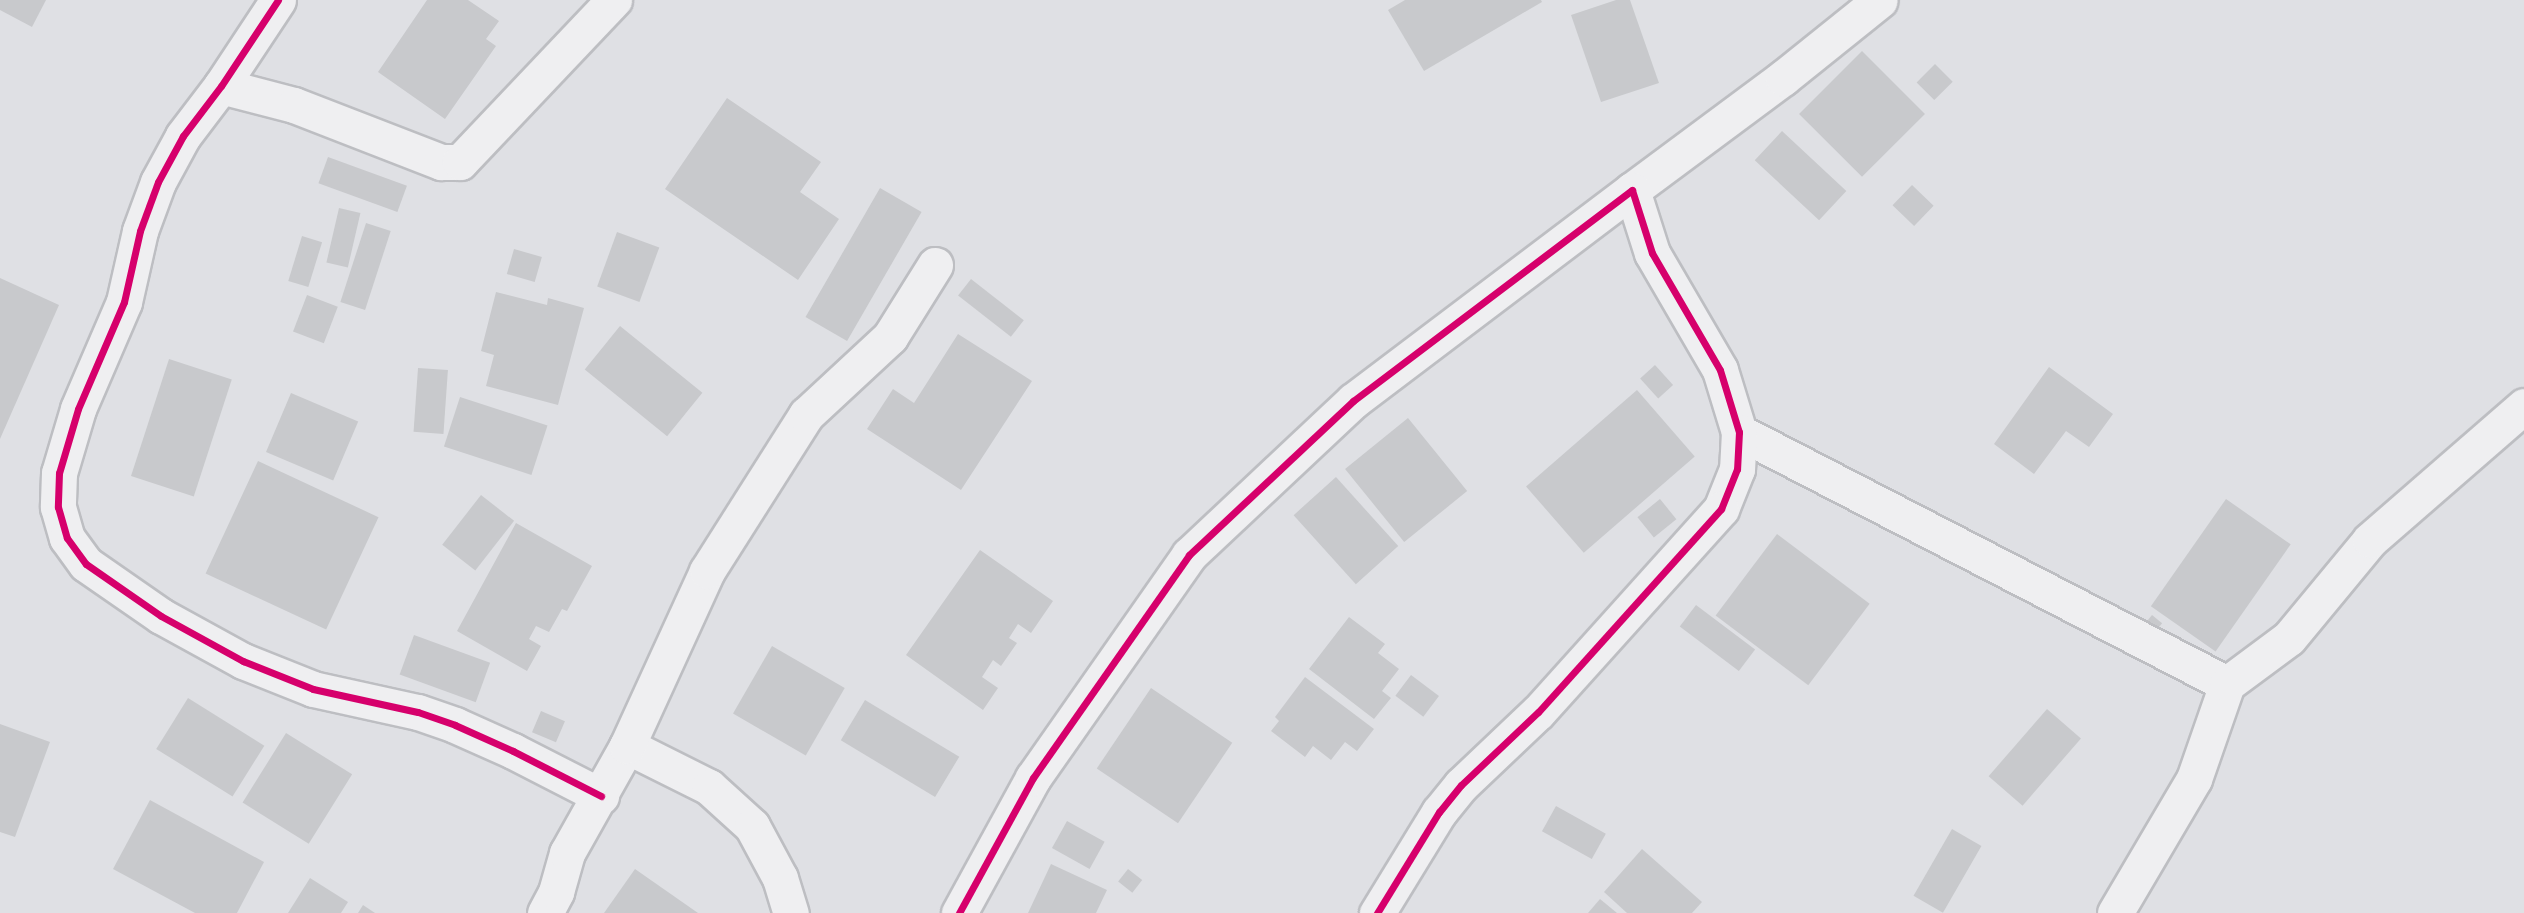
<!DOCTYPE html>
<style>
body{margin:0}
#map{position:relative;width:2524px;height:913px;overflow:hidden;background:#dfe0e4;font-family:"Noto Sans",sans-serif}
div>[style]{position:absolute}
.building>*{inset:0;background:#c8c9cc;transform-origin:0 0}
.roads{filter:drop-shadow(2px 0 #bdbec2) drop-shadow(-2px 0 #bdbec2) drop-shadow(0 2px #bdbec2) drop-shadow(0 -2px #bdbec2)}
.minor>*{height:35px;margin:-17.5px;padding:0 17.5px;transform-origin:17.5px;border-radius:17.5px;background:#efeff1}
.cycleway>*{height:7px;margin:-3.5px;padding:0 3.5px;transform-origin:3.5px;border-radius:3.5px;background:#d6006c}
span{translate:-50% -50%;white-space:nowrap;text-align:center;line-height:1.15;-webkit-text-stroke:5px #eceef4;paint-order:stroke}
</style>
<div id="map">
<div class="building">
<i style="clip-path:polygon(0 0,46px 0,32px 27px,0 10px)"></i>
<i style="clip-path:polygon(427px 0,468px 0,499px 21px,486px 39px,496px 46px,445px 119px,378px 72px)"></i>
<i style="clip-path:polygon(1405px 0,1541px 0,1542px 2px,1424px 71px,1388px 10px)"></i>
<i style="clip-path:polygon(1616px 0,1630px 0,1659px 83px,1601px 102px,1571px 15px)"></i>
<i style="left:1862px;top:51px;width:89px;height:89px;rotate:45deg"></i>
<i style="left:1935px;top:64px;width:25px;height:26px;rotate:45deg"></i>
<i style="clip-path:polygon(727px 98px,821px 162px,800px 192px,839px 219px,798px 280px,665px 189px)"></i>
<i style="left:1782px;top:131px;width:88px;height:40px;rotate:43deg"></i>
<i style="left:328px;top:157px;width:84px;height:28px;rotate:20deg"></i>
<i style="left:1912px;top:185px;width:30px;height:28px;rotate:44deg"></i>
<i style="left:880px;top:188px;width:48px;height:149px;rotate:30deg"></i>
<i style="left:339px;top:208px;width:22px;height:56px;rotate:13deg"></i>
<i style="left:366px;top:223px;width:26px;height:83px;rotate:18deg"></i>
<i style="left:617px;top:232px;width:45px;height:58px;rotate:20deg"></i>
<i style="left:302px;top:236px;width:21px;height:47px;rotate:17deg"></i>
<i style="left:514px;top:249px;width:29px;height:26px;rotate:16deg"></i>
<i style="clip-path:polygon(0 278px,59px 305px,0 439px)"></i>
<i style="left:971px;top:279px;width:67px;height:21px;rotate:38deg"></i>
<i style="clip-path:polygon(496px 292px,547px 305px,548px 298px,584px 308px,558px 405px,486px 386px,494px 355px,481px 351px)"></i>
<i style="left:307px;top:295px;width:33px;height:39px;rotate:21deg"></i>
<i style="left:620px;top:326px;width:106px;height:56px;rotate:39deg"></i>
<i style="clip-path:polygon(958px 334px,1032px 381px,961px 490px,867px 429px,893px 389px,914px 403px)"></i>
<i style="left:169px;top:359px;width:66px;height:123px;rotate:18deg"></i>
<i style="left:1655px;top:365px;width:27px;height:20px;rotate:48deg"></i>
<i style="clip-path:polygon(2049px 367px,2113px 414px,2089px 447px,2066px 431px,2034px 474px,1994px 444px)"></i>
<i style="left:418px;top:368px;width:30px;height:64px;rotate:4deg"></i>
<i style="left:1637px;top:390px;width:88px;height:147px;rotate:49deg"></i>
<i style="left:291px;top:393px;width:73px;height:64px;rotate:23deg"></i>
<i style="left:460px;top:397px;width:92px;height:52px;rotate:18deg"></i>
<i style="left:1408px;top:418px;width:94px;height:81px;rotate:51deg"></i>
<i style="left:258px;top:461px;width:133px;height:124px;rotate:25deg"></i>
<i style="left:1336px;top:477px;width:93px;height:57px;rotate:48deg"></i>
<i style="left:481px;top:495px;width:42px;height:63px;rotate:38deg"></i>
<i style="left:1660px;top:499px;width:26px;height:29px;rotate:51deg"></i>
<i style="left:2226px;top:499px;width:79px;height:131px;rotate:35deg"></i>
<i style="clip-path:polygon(516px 523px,592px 566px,567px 611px,562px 609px,549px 632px,536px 626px,529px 639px,541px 646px,527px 671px,457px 631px)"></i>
<i style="left:1777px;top:534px;width:116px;height:102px;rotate:37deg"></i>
<i style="clip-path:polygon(980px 550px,1053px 601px,1031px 633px,1018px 624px,1009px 638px,1017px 643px,1001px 666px,993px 660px,982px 677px,998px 688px,983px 710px,906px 655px)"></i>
<i style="left:1696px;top:605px;width:74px;height:27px;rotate:37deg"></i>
<i style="left:2152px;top:615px;width:13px;height:21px;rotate:39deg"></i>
<i style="clip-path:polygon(1349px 617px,1385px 644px,1378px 653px,1399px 669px,1382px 691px,1391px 698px,1374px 719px,1309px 669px)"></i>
<i style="left:414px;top:635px;width:81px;height:42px;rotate:20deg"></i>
<i style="left:772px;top:646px;width:84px;height:78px;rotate:30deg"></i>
<i style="left:1411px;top:675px;width:35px;height:26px;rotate:37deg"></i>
<i style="clip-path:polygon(1305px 677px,1374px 729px,1357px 751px,1345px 742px,1331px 760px,1313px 746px,1305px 757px,1271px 731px,1279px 721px,1275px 717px)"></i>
<i style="left:1151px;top:688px;width:98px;height:97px;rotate:34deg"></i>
<i style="left:188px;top:698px;width:90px;height:60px;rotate:32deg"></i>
<i style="left:865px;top:700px;width:110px;height:47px;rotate:31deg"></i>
<i style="left:2047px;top:709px;width:45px;height:89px;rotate:41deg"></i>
<i style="left:541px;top:711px;width:26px;height:23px;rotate:23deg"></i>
<i style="clip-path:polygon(0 724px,50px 742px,15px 837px,0 832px)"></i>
<i style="left:286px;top:733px;width:78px;height:82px;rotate:32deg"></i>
<i style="clip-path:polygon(150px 800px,264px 862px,237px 913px,195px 913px,113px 869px)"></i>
<i style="left:1556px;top:806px;width:57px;height:29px;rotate:29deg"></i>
<i style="left:1067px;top:821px;width:43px;height:31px;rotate:29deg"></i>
<i style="left:1952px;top:829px;width:34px;height:77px;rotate:30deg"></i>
<i style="clip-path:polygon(1642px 849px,1702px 902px,1692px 913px,1627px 913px,1604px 892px)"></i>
<i style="clip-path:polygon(1051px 864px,1107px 890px,1096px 913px,1028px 913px)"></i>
<i style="clip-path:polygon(635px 869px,698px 913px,604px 913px)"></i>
<i style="left:1128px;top:869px;width:18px;height:16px;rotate:38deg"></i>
<i style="clip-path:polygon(310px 878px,348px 902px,341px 913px,288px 913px)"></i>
<i style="clip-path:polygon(1600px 899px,1617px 913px,1588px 913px)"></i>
<i style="clip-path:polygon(363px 905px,375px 913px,358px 913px)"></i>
</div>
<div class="roads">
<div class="minor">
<i style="left:278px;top:0;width:103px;rotate:123.5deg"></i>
<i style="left:221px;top:86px;width:63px;rotate:127.2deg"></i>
<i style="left:183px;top:136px;width:52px;rotate:118.5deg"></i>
<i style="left:158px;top:182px;width:52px;rotate:110.2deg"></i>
<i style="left:140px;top:231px;width:73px;rotate:102.7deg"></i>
<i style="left:124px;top:302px;width:116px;rotate:113.3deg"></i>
<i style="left:78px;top:409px;width:67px;rotate:106.5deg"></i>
<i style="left:59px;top:473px;width:34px;rotate:92deg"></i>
<i style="left:58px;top:507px;width:32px;rotate:74deg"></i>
<i style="left:67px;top:538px;width:32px;rotate:54deg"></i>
<i style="left:86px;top:564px;width:91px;rotate:34.7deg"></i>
<i style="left:161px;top:616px;width:94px;rotate:28.8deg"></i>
<i style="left:243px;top:661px;width:75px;rotate:21.8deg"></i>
<i style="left:313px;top:689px;width:107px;rotate:12.4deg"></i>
<i style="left:418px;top:712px;width:39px;rotate:19deg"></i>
<i style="left:455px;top:725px;width:64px;rotate:24.1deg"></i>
<i style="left:513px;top:751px;width:99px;rotate:27.1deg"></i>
<i style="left:221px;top:86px;width:75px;rotate:14.6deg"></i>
<i style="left:294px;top:105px;width:158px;rotate:21.2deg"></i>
<i style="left:441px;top:162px;width:19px"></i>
<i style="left:460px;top:162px;width:224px;rotate:-46.5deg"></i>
<i style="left:1632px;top:190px;width:188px;rotate:-36.6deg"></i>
<i style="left:1783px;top:78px;width:124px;rotate:-38.8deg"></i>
<i style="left:1739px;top:432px;width:549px;rotate:27.31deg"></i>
<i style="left:627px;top:746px;width:92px;rotate:26.6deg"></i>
<i style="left:709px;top:787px;width:58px;rotate:42.2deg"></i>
<i style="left:752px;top:826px;width:59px;rotate:61.7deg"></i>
<i style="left:780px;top:878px;width:37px;rotate:73deg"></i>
<i style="left:545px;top:913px;width:24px;rotate:-62deg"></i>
<i style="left:556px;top:892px;width:41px;rotate:-74.2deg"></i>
<i style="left:567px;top:853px;width:123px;rotate:-60.7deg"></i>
<i style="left:627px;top:746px;width:192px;rotate:-65.4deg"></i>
<i style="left:707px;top:571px;width:185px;rotate:-57.6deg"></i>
<i style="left:806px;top:415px;width:115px;rotate:-42.9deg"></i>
<i style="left:890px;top:337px;width:85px;rotate:-58deg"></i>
<i style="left:959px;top:913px;width:154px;rotate:-61.3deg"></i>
<i style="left:1033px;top:778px;width:272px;rotate:-55deg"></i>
<i style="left:1189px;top:555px;width:225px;rotate:-43.2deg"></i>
<i style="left:1353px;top:401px;width:350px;rotate:-37.1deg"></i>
<i style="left:1632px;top:190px;width:66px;rotate:72.4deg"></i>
<i style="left:1652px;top:253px;width:135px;rotate:59.8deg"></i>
<i style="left:1720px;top:370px;width:65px;rotate:73deg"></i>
<i style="left:1739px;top:432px;width:37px;rotate:93deg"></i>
<i style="left:1737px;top:469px;width:43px;rotate:111.8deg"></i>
<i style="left:1721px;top:509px;width:273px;rotate:132deg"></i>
<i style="left:1538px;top:712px;width:106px;rotate:136.5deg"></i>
<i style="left:1461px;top:785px;width:35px;rotate:129deg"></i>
<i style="left:1439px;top:812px;width:119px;rotate:121.5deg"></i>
<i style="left:2115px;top:913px;width:156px;rotate:-59.5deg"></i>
<i style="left:2194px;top:779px;width:101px;rotate:-70.8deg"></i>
<i style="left:2227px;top:684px;width:77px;rotate:-36.6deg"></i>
<i style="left:2289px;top:638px;width:127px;rotate:-50.4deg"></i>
<i style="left:2370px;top:540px;width:204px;rotate:-41deg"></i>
</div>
</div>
<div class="cycleway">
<i style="left:278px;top:0;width:103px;rotate:123.5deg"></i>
<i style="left:221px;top:86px;width:63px;rotate:127.2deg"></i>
<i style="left:183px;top:136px;width:52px;rotate:118.5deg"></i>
<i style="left:158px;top:182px;width:52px;rotate:110.2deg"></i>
<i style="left:140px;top:231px;width:73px;rotate:102.7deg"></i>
<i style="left:124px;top:302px;width:116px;rotate:113.3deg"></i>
<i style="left:78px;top:409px;width:67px;rotate:106.5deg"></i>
<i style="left:59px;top:473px;width:34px;rotate:92deg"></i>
<i style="left:58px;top:507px;width:32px;rotate:74deg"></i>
<i style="left:67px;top:538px;width:32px;rotate:54deg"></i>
<i style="left:86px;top:564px;width:91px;rotate:34.7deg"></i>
<i style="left:161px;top:616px;width:94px;rotate:28.8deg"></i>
<i style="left:243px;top:661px;width:75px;rotate:21.8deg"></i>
<i style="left:313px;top:689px;width:107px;rotate:12.4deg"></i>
<i style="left:418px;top:712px;width:39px;rotate:19deg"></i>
<i style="left:455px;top:725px;width:64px;rotate:24.1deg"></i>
<i style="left:513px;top:751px;width:99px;rotate:27.1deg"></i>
<i style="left:959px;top:913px;width:154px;rotate:-61.3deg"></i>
<i style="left:1033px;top:778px;width:272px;rotate:-55deg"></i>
<i style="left:1189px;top:555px;width:225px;rotate:-43.2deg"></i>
<i style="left:1353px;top:401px;width:350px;rotate:-37.1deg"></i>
<i style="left:1632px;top:190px;width:66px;rotate:72.4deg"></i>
<i style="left:1652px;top:253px;width:135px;rotate:59.8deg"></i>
<i style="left:1720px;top:370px;width:65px;rotate:73deg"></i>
<i style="left:1739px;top:432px;width:37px;rotate:93deg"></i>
<i style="left:1737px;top:469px;width:43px;rotate:111.8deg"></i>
<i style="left:1721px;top:509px;width:273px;rotate:132deg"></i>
<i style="left:1538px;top:712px;width:106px;rotate:136.5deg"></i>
<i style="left:1461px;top:785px;width:35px;rotate:129deg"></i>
<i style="left:1439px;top:812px;width:119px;rotate:121.5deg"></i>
</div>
</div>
